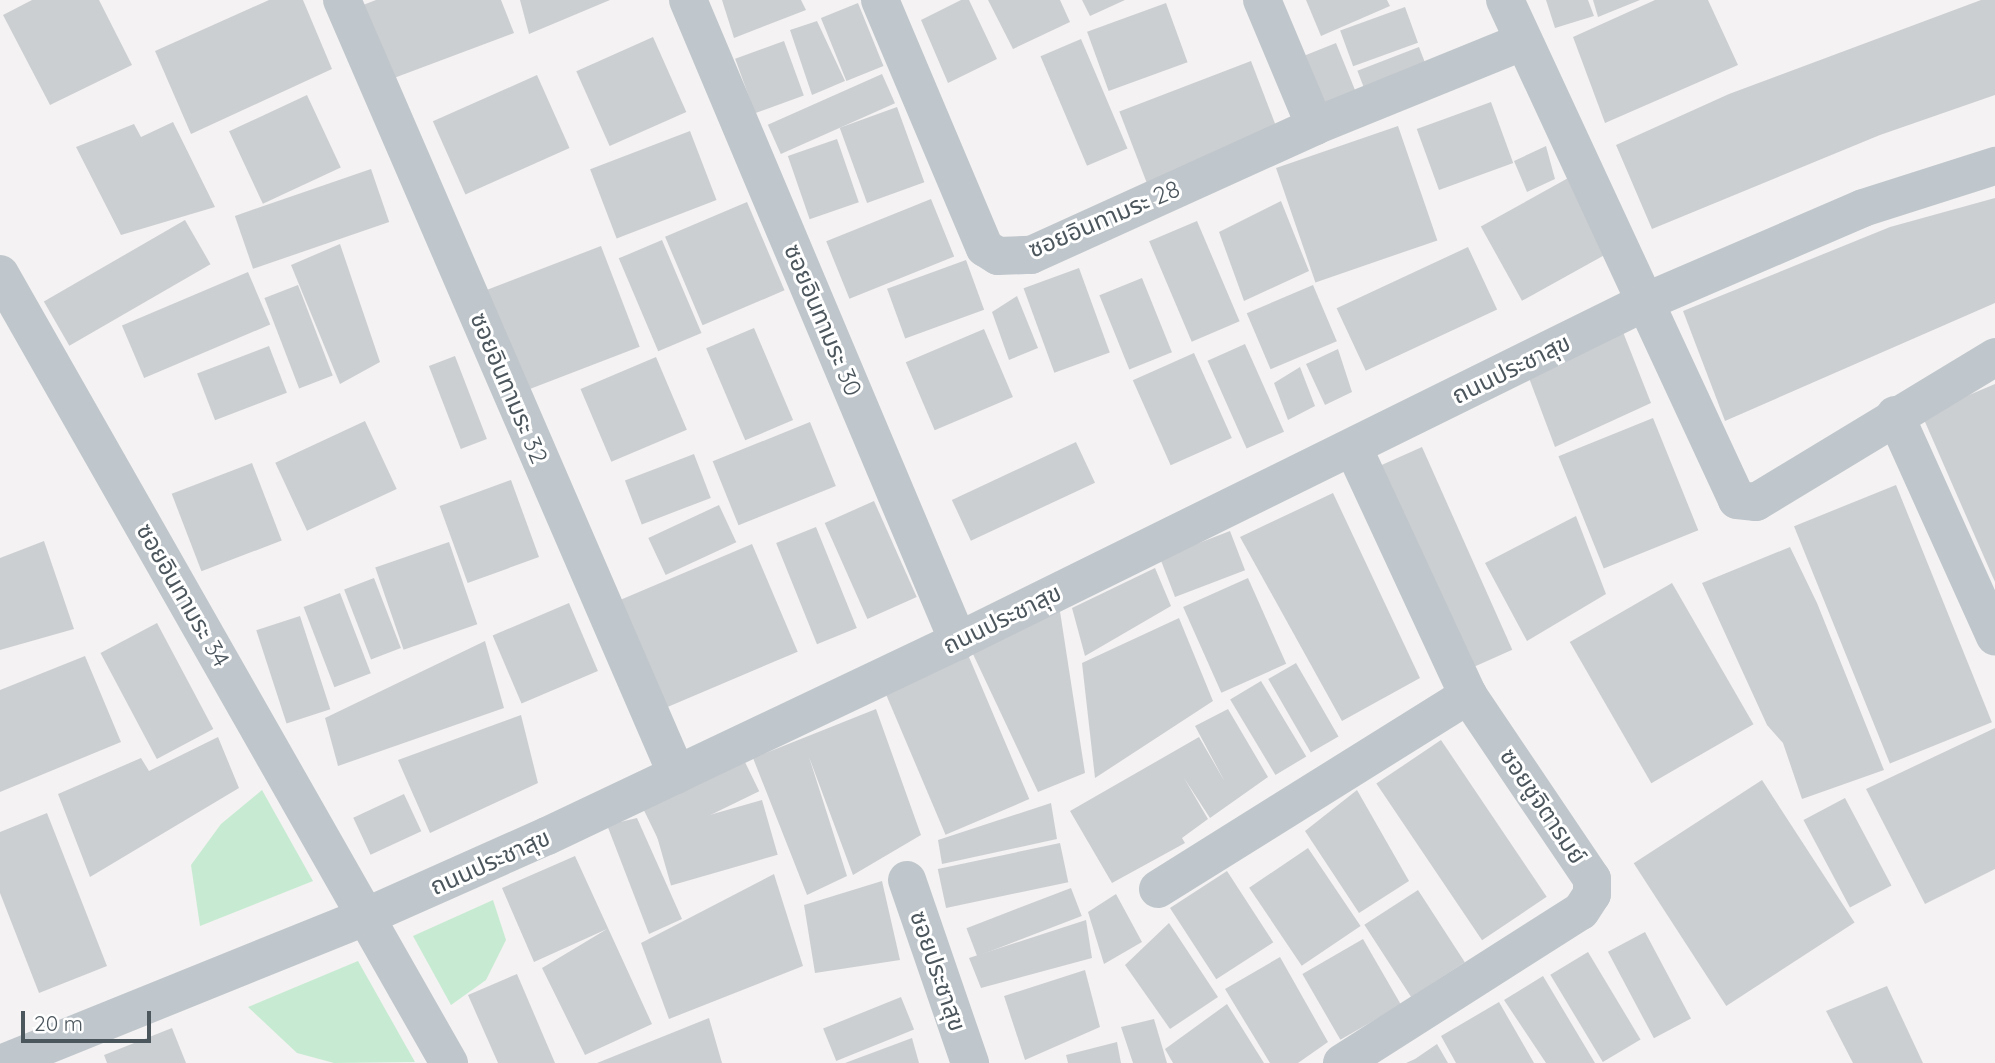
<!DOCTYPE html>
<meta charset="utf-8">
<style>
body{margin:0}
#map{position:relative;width:1995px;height:1063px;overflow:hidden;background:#f4f2f2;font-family:Quicksand,"Noto Sans Thai",sans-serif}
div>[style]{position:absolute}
.green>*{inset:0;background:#c7ebd2}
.building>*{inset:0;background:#cccfd2;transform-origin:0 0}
.minor>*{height:38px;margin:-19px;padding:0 19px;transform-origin:19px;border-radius:19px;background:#c0c7cc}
span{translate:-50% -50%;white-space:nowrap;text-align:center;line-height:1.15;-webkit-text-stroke:6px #fff;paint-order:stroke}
.street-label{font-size:24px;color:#4c565d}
.scale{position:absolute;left:21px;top:1011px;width:130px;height:32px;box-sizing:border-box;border:4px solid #4c565d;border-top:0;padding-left:9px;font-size:21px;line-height:24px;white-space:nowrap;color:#4c565d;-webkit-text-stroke:5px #fff;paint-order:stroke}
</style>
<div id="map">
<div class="green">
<i style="clip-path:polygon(262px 790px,313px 881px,200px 926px,191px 865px,221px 824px)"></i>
<i style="clip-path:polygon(493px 900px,506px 940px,486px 980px,451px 1005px,413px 936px)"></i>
<i style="clip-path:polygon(358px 961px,415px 1062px,334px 1063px,297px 1053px,248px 1007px)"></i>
</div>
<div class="building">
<i style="clip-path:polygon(32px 0,99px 0,132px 65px,50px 105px,3px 15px)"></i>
<i style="clip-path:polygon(269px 0,303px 0,332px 69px,191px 134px,155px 51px)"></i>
<i style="clip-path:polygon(376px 0,501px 0,514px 33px,394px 78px,363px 5px)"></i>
<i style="clip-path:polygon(520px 0,610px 0,529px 34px)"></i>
<i style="clip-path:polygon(722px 0,801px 0,806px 10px,734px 38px)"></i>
<i style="clip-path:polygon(961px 0,969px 0,997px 59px,948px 83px,921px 20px)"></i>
<i style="clip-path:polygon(988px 0,1060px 0,1070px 22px,1013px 49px)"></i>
<i style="clip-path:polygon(1082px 0,1125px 0,1090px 16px)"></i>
<i style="clip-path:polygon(1306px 0,1387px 0,1390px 6px,1321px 36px)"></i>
<i style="clip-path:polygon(1546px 0,1588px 0,1594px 16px,1555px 28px)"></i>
<i style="clip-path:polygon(1593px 0,1640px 0,1598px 17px)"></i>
<i style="clip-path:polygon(1655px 0,1708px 0,1738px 65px,1605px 123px,1573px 37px)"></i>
<i style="clip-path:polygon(1981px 0,1995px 0,1995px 95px,1880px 135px,1652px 229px,1616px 145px,1729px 94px)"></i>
<i style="left:858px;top:3px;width:68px;height:40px;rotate:68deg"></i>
<i style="left:1166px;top:3px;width:63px;height:84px;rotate:70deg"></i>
<i style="left:1405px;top:7px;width:38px;height:69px;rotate:70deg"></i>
<i style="clip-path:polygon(817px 21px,845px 81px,812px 95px,790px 30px)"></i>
<i style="left:653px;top:37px;width:82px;height:84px;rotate:66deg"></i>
<i style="left:1081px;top:39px;width:119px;height:44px;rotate:67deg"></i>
<i style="left:784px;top:41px;width:58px;height:52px;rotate:70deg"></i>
<i style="left:1336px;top:43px;width:69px;height:33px;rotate:68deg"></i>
<i style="left:1419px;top:47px;width:26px;height:66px;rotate:69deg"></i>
<i style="left:1251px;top:61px;width:86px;height:141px;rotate:69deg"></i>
<i style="left:882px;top:74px;width:32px;height:125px;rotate:66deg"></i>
<i style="left:537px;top:75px;width:80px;height:114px;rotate:66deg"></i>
<i style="left:307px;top:95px;width:80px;height:86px;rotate:65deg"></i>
<i style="left:1491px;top:102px;width:65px;height:79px;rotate:70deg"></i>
<i style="left:897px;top:107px;width:80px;height:61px;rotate:70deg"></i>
<i style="clip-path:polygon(173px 122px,215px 207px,121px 235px,76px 147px,134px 124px,141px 137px)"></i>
<i style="left:1398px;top:126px;width:121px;height:129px;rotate:71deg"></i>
<i style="left:690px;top:131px;width:74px;height:107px;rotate:69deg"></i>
<i style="left:837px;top:139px;width:67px;height:52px;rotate:71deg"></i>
<i style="clip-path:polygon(1546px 146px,1555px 179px,1527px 192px,1514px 161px)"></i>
<i style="left:371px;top:169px;width:56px;height:144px;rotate:71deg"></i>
<i style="left:1570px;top:177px;width:85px;height:102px;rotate:61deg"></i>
<i style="clip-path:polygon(1995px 198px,1995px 303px,1725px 421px,1683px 311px,1890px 227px)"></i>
<i style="left:931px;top:199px;width:62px;height:113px;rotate:68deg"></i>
<i style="clip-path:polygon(1281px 201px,1309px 271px,1244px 301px,1219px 232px)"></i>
<i style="left:747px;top:202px;width:96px;height:89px;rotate:67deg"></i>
<i style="left:185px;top:220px;width:51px;height:163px;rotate:60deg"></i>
<i style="left:1197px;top:221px;width:109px;height:52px;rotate:67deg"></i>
<i style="left:662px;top:240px;width:101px;height:47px;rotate:67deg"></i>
<i style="clip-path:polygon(340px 244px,380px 362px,340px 384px,291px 265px)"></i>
<i style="left:601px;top:246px;width:108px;height:126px;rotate:69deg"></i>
<i style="left:1468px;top:247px;width:69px;height:145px;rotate:65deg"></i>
<i style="left:966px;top:260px;width:53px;height:84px;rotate:70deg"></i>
<i style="left:1079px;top:268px;width:90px;height:59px;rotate:70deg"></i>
<i style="left:248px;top:272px;width:57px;height:137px;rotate:67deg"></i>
<i style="left:1142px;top:278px;width:80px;height:46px;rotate:68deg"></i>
<i style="left:298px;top:285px;width:97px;height:36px;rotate:69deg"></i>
<i style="left:1313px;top:285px;width:61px;height:72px;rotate:67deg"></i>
<i style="clip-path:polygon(1017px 296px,1038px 348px,1009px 360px,992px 312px)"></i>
<i style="clip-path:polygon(1621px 327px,1651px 403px,1555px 447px,1529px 378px)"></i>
<i style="left:754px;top:328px;width:100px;height:52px;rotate:67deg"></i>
<i style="left:984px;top:329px;width:74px;height:85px;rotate:67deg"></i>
<i style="left:1245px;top:344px;width:96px;height:41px;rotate:66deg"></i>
<i style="left:269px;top:346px;width:50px;height:77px;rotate:69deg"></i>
<i style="clip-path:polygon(1338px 349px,1352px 392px,1325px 405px,1306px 364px)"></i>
<i style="left:1194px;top:353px;width:93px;height:67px;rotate:66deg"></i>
<i style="left:455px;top:356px;width:89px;height:28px;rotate:69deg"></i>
<i style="left:656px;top:357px;width:79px;height:82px;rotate:67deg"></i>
<i style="clip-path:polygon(1300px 367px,1315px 406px,1288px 420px,1274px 383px)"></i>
<i style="clip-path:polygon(1995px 384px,1995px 582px,1922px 415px)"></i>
<i style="left:1653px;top:418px;width:121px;height:102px;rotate:68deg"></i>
<i style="left:365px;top:421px;width:75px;height:99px;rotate:65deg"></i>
<i style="left:810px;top:422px;width:69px;height:105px;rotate:68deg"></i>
<i style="left:1076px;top:442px;width:45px;height:137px;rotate:65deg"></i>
<i style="left:1422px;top:447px;width:222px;height:46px;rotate:66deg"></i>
<i style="left:694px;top:454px;width:47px;height:74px;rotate:69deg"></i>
<i style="left:252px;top:463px;width:83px;height:86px;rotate:69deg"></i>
<i style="left:511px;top:480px;width:82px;height:76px;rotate:70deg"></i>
<i style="left:1896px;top:485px;width:256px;height:110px;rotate:68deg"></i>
<i style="clip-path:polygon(1333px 493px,1420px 678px,1342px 721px,1240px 537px)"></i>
<i style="left:874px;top:501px;width:105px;height:54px;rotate:66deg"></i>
<i style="left:719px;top:505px;width:41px;height:78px;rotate:65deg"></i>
<i style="clip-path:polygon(1576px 516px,1606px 594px,1527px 641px,1485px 563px)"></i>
<i style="left:816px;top:527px;width:109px;height:43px;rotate:68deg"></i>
<i style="left:1230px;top:531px;width:42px;height:75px;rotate:69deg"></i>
<i style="clip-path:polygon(44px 541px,74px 629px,0 650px,0 558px)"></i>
<i style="left:449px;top:542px;width:87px;height:78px;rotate:71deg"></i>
<i style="left:752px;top:544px;width:117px;height:151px;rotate:67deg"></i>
<i style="clip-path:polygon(1790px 547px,1817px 603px,1884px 770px,1802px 799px,1783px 743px,1767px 725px,1702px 583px)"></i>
<i style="clip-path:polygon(1155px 568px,1171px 606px,1085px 656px,1072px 608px)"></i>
<i style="left:374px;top:578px;width:75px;height:32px;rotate:69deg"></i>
<i style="left:1248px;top:578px;width:94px;height:71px;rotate:66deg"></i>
<i style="left:1672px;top:583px;width:163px;height:118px;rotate:60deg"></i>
<i style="left:340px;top:593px;width:86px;height:39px;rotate:69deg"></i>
<i style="left:569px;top:603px;width:74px;height:83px;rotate:67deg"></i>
<i style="clip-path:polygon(1059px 605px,1085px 773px,1038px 792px,972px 652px)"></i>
<i style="left:300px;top:616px;width:98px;height:46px;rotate:72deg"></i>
<i style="clip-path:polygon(1179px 618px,1213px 701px,1095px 778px,1082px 663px)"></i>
<i style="left:157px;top:623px;width:120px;height:64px;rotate:62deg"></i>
<i style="clip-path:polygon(485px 641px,504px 708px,338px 766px,325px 718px)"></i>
<i style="left:966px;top:650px;width:162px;height:91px;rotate:67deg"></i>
<i style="clip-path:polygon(85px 656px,121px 742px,0 792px,0 690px)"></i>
<i style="left:1296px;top:663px;width:85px;height:32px;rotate:60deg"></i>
<i style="left:1261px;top:681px;width:88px;height:36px;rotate:59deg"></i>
<i style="clip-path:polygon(876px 709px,921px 835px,853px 875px,809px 757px,847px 876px,807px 895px,753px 758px)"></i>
<i style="clip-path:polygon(1228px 709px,1268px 777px,1210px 818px,1184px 778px,1208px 819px,1182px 838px,1185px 843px,1112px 883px,1070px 811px,1199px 737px,1225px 782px,1195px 726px)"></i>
<i style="clip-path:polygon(521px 715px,538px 783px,430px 833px,398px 760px)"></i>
<i style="clip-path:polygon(1995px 728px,1995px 869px,1925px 904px,1866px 789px)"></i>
<i style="clip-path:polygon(218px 737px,239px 788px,90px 877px,58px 794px,141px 758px,149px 771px)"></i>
<i style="left:1441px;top:740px;width:189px;height:78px;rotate:56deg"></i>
<i style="left:743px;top:758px;width:37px;height:112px;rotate:64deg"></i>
<i style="left:1762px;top:780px;width:170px;height:153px;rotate:57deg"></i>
<i style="clip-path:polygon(1357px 790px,1409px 881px,1359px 913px,1305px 831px)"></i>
<i style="left:404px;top:794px;width:41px;height:56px;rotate:65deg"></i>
<i style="left:1845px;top:798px;width:99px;height:47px;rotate:62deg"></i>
<i style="left:762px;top:800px;width:57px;height:111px;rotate:74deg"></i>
<i style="clip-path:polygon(1051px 803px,1057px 839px,942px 864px,938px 840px)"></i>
<i style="clip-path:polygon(47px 813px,107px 966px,39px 993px,0 893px,0 832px)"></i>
<i style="clip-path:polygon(637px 818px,682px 919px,649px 934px,607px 825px)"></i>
<i style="left:1060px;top:843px;width:40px;height:125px;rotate:78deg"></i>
<i style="left:1308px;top:848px;width:94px;height:71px;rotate:56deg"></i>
<i style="clip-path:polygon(575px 856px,652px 1024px,585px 1055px,542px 968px,607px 929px,534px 962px,502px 888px)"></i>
<i style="left:1227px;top:871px;width:85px;height:68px;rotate:57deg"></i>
<i style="clip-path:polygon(774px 874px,803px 966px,669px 1019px,641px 943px)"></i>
<i style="clip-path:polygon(882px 881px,900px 960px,815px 973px,804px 905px)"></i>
<i style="left:1071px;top:888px;width:30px;height:112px;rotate:69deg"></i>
<i style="left:1418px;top:890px;width:86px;height:64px;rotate:57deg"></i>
<i style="clip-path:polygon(1116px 894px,1142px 942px,1104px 964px,1088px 912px)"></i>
<i style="clip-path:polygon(1086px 920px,1092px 958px,981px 988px,969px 958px)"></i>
<i style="clip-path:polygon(1169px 923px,1218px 997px,1170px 1029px,1125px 965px)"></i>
<i style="left:1645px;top:932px;width:98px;height:42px;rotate:62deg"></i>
<i style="left:1363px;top:939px;width:76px;height:70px;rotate:60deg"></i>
<i style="left:1588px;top:952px;width:102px;height:44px;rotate:59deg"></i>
<i style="clip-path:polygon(1280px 957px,1328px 1042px,1298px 1063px,1270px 1063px,1225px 989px)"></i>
<i style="clip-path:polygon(1085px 970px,1100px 1027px,1025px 1060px,1004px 996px)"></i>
<i style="clip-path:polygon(517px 974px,555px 1063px,498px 1063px,468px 995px)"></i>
<i style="clip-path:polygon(1543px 976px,1595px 1063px,1546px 1063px,1504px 1000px)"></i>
<i style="clip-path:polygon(1887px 986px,1923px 1063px,1853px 1063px,1826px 1011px)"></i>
<i style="left:901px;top:997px;width:35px;height:84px;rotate:68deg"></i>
<i style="clip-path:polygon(1499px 1002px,1534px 1063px,1456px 1063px,1441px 1036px)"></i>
<i style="clip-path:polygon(1227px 1004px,1264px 1063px,1173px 1063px,1165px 1049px)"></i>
<i style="clip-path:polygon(709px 1018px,722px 1063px,597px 1063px)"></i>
<i style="clip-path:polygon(1154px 1019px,1167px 1063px,1133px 1063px,1121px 1027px)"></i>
<i style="clip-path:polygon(172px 1028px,186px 1063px,107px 1063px,104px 1055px)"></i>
<i style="clip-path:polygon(912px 1038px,919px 1063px,845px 1063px)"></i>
<i style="clip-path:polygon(1117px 1042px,1121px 1063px,1068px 1063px,1066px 1055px)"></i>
<i style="clip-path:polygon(1437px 1044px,1448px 1063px,1406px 1063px,1415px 1059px)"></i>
</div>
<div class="minor">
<i style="left:342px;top:0;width:844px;rotate:66.62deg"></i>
<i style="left:688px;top:0;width:696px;rotate:67.16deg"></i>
<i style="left:880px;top:0;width:269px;rotate:67.1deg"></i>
<i style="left:985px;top:248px;width:15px;rotate:32deg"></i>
<i style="left:998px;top:256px;width:33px;rotate:-2deg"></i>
<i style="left:1031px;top:255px;width:312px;rotate:-24.4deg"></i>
<i style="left:1315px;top:126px;width:223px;rotate:-22.1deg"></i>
<i style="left:1262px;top:0;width:137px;rotate:67.2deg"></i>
<i style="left:1505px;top:0;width:551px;rotate:65.11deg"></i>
<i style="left:1737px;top:500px;width:19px;rotate:6deg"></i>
<i style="left:1756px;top:502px;width:280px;rotate:-31.2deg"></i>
<i style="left:0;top:274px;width:908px;rotate:60.36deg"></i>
<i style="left:1895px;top:415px;width:243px;rotate:65.7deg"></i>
<i style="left:907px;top:880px;width:194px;rotate:71deg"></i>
<i style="left:1158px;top:889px;width:366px;rotate:-32deg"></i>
<i style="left:3px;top:1063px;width:393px;rotate:-22deg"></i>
<i style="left:367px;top:916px;width:197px;rotate:-24deg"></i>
<i style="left:547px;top:836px;width:455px;rotate:-25.4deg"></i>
<i style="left:958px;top:641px;width:766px;rotate:-26.26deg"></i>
<i style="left:1645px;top:302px;width:237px;rotate:-23.3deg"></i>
<i style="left:1863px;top:208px;width:139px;rotate:-17.7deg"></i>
<i style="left:1342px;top:1063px;width:283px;rotate:-32.5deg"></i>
<i style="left:1581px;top:911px;width:20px;rotate:-57deg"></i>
<i style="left:1592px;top:894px;width:15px;rotate:-90deg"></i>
<i style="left:1592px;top:879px;width:222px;rotate:-124deg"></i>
<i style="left:1468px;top:695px;width:273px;rotate:-114.9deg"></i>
</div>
<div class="street-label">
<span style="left:1104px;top:219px;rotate:-23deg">ซอยอินทามระ 28</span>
<span style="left:823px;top:320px;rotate:67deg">ซอยอินทามระ 30</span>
<span style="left:1511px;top:369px;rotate:-26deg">ถนนประชาสุข</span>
<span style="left:509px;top:388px;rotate:67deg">ซอยอินทามระ 32</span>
<span style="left:183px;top:595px;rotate:60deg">ซอยอินทามระ 34</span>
<span style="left:1002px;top:619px;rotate:-26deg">ถนนประชาสุข</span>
<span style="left:1543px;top:806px;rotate:56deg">ซอยชูจิตารมย์</span>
<span style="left:490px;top:862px;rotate:-24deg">ถนนประชาสุข</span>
<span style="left:938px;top:971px;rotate:71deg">ซอยประชาสุข</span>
</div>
<div class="scale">20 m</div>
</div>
